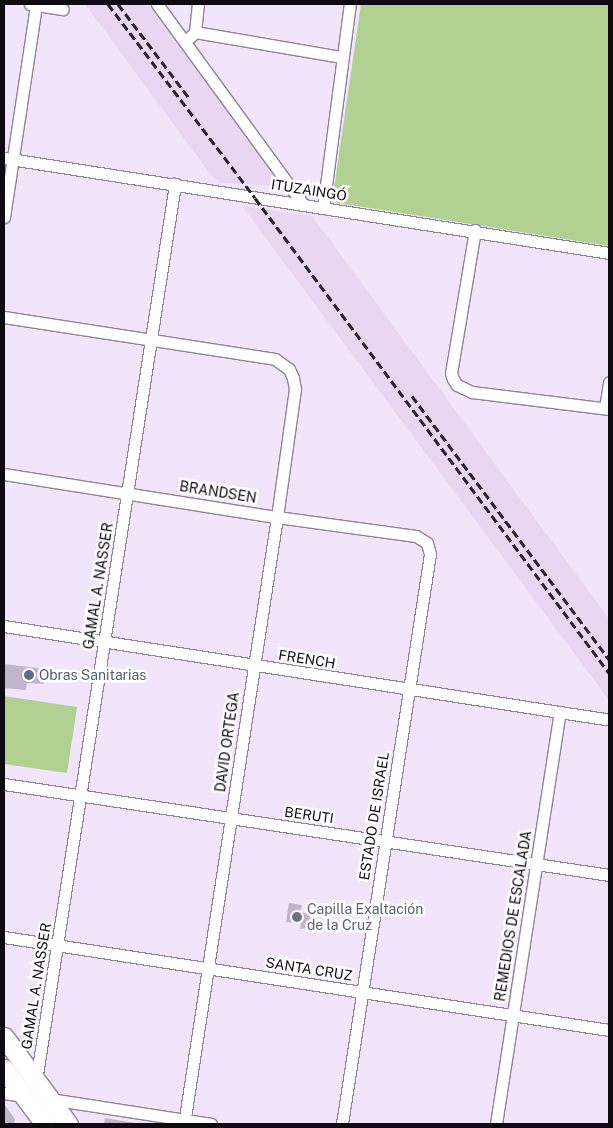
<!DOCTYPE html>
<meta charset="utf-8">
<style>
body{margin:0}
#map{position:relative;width:613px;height:1128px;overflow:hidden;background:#f2e4fb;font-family:"Public Sans",sans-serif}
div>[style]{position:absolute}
.built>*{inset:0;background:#e8d6f2}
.green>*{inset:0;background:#b0d192}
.building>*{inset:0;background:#c2b4ca}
.path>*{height:2px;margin-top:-1px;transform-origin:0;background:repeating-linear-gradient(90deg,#978c9d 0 1px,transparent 0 5px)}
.roads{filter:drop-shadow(1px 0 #908398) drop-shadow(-1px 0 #908398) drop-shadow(0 1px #908398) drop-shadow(0 -1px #908398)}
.minor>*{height:11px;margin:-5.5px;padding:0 5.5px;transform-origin:5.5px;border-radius:5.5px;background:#fff}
.trunk>*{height:19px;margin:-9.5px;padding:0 9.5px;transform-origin:9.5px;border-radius:9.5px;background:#fff}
.rail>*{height:3px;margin-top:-1.5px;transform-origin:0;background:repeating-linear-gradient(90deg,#28222b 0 8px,transparent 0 12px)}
.dots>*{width:14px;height:14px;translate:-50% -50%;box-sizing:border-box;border:2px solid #fff;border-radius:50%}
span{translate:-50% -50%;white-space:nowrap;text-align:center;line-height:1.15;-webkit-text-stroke:5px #fff;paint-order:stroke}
.street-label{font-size:14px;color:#0f0a11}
.service-label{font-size:14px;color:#4e5e75}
.left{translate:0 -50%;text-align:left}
.worship-label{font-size:14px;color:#5b616d}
.frame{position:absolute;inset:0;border:5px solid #0f0a11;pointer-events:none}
</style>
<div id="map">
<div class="built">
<i style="clip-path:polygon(85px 4px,148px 4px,284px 186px,221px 183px,211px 175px)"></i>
<i style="clip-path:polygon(242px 206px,312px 216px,609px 619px,609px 700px)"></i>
</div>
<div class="green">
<i style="clip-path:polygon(361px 4px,609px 4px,609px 246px,332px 202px)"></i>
<i style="clip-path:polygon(4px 696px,77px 707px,67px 773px,4px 764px)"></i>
</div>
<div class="building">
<i style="clip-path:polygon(4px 664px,45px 669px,44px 684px,27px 683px,26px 690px,4px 688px)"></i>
<i style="clip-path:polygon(289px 903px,302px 905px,300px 912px,311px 914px,309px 928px,300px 929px,301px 924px,286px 922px)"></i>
<i style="clip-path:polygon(4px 1104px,15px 1119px,14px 1124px,4px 1124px)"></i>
<i style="clip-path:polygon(105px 1118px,135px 1123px,135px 1124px,104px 1124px)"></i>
</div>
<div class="path">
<i style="left:288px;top:970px;width:6px;rotate:-81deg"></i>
</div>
<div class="roads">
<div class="minor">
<i style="left:30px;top:4px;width:33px;rotate:9deg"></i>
<i style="left:157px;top:4px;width:248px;rotate:53.9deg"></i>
<i style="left:195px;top:32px;width:149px;rotate:9.7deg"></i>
<i style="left:190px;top:37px;width:7px;rotate:-45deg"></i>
<i style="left:195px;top:32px;width:28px;rotate:-84deg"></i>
<i style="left:4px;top:158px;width:612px;rotate:8.92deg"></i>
<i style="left:323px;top:208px;width:206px;rotate:-82.5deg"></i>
<i style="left:4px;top:217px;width:214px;rotate:-81.4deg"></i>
<i style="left:475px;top:230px;width:145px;rotate:99.5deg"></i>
<i style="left:451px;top:373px;width:6px;rotate:72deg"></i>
<i style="left:453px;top:379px;width:7px;rotate:56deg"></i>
<i style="left:457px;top:385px;width:17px;rotate:25deg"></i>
<i style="left:472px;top:392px;width:138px;rotate:7.1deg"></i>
<i style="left:4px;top:317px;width:274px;rotate:8.8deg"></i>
<i style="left:275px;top:359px;width:17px;rotate:36deg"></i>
<i style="left:289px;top:369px;width:10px;rotate:66deg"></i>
<i style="left:293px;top:378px;width:11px;rotate:80deg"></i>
<i style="left:295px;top:389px;width:129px;rotate:98deg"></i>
<i style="left:277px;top:517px;width:614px;rotate:98.71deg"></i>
<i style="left:605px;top:408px;width:26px;rotate:-81deg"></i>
<i style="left:4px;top:474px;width:276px;rotate:9deg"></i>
<i style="left:277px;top:517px;width:140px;rotate:7.8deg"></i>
<i style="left:416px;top:536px;width:13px;rotate:32deg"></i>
<i style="left:427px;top:543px;width:11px;rotate:75deg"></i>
<i style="left:430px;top:554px;width:577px;rotate:98.78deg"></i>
<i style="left:4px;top:626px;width:608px;rotate:8.8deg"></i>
<i style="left:4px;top:784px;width:612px;rotate:8.55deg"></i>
<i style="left:4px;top:937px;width:612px;rotate:8.74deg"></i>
<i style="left:36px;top:1081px;width:908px;rotate:-81.19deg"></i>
<i style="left:4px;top:1093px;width:20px;rotate:9deg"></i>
<i style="left:50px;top:1099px;width:163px;rotate:8.8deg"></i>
<i style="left:496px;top:1124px;width:417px;rotate:-81.2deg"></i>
</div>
<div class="trunk">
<i style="left:4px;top:1037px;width:108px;rotate:53.7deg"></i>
<i style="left:4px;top:1069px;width:69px;rotate:53.3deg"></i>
</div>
</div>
<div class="rail">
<i style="left:108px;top:4px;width:243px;rotate:52.8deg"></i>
<i style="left:255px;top:198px;width:592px;rotate:53.3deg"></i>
<i style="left:118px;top:4px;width:118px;rotate:52.9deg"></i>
<i style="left:412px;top:396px;width:329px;rotate:53.2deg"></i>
</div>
<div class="dots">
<i style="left:29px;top:675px;background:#5c6f8a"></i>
<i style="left:297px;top:917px;background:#6b7280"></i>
</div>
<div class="street-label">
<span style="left:309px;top:190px;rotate:9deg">ITUZAINGÓ</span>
<span style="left:218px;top:492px;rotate:9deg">BRANDSEN</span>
<span style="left:98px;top:586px;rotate:-81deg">GAMAL A. NASSER</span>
<span style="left:307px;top:659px;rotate:9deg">FRENCH</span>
<span style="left:227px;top:742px;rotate:-82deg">DAVID ORTEGA</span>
<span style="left:309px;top:815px;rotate:8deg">BERUTI</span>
<span style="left:374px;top:816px;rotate:-81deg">ESTADO DE ISRAEL</span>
<span style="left:513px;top:916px;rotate:-81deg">REMEDIOS DE ESCALADA</span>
<span style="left:309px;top:969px;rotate:9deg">SANTA CRUZ</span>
<span style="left:36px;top:986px;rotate:-81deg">GAMAL A. NASSER</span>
</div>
<div class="service-label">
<span class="left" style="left:39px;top:675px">Obras Sanitarias</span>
</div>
<div class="worship-label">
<span class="left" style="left:307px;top:917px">Capilla Exaltación<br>de la Cruz</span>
</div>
<div class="frame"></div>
</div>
